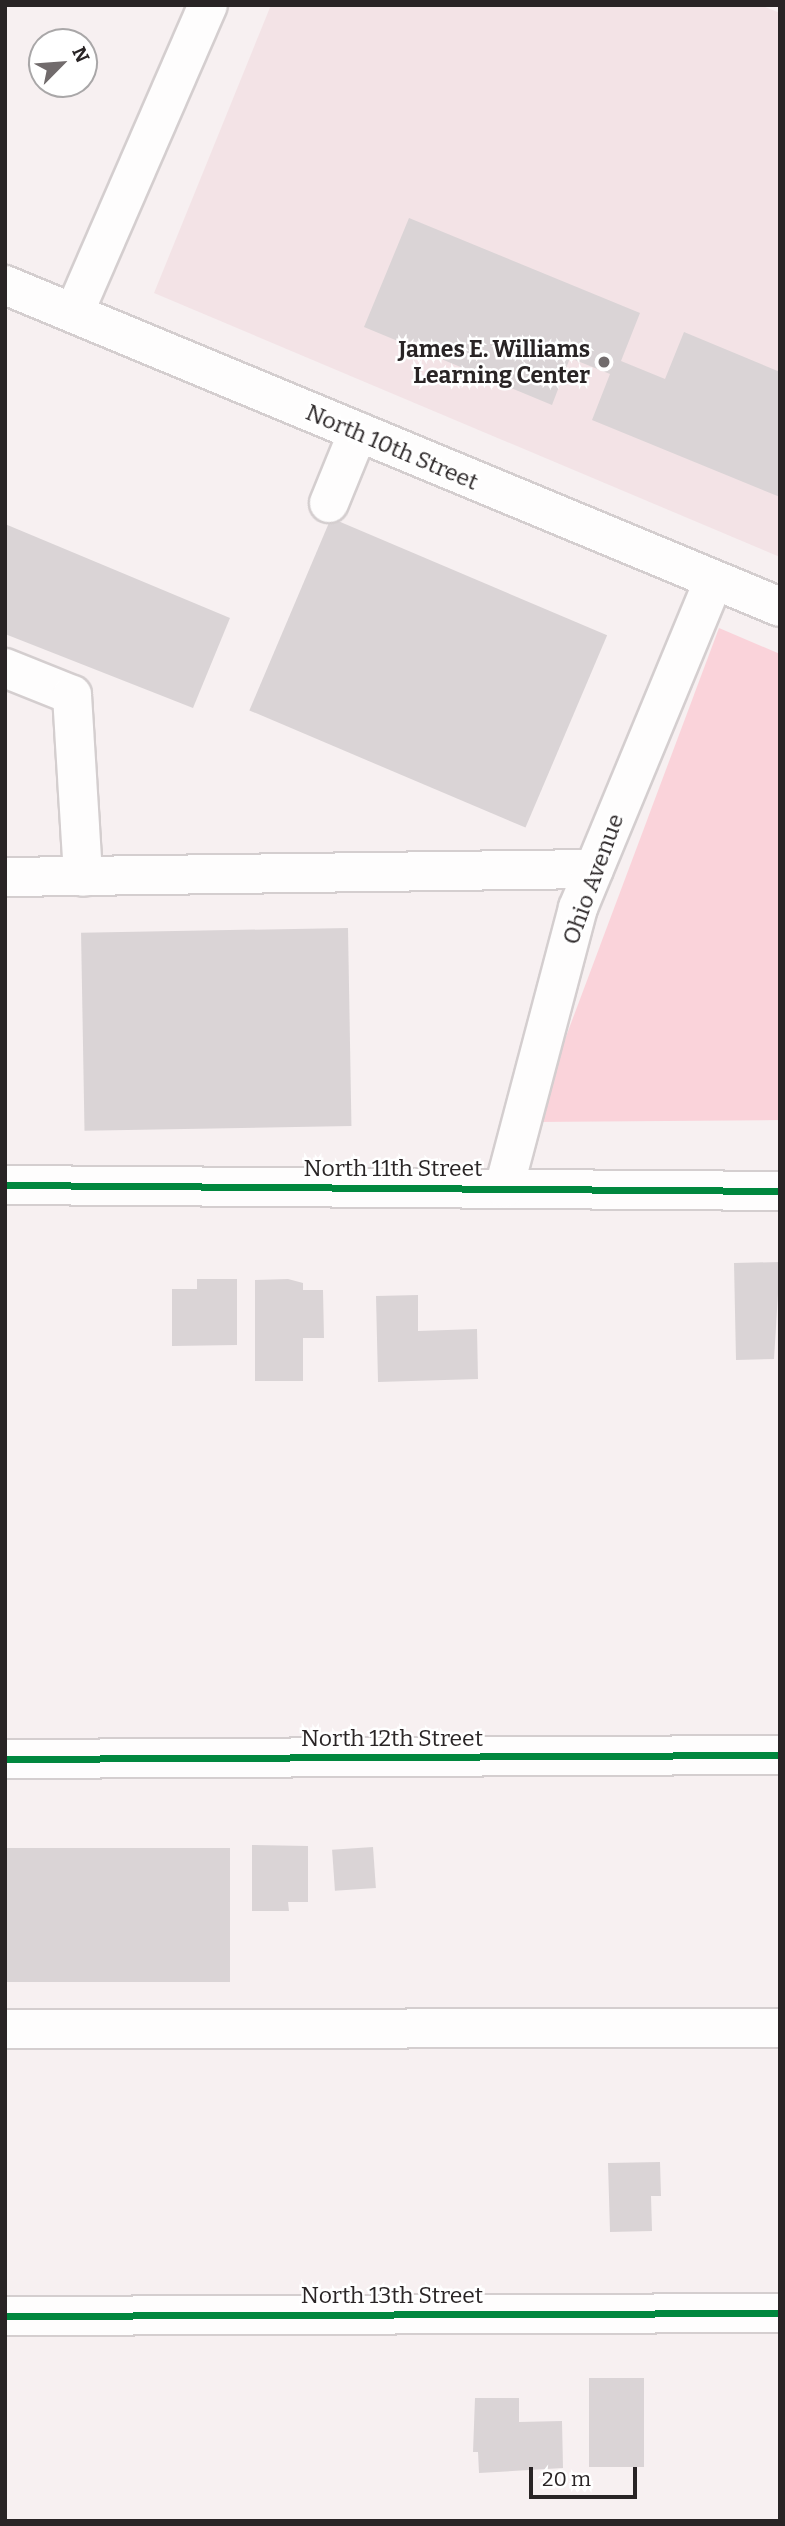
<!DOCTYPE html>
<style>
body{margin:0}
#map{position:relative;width:785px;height:2526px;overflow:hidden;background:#f7f0f1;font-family:Bitter,serif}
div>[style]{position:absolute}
.built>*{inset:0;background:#f3e3e6}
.green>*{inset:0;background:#fad3da}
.building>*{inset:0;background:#dad4d6;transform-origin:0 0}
.roads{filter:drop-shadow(2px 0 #d4cecf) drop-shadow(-2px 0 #d4cecf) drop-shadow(0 2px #d4cecf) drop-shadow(0 -2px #d4cecf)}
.minor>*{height:38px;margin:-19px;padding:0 19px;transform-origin:19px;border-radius:19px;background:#fefdfd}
.major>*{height:38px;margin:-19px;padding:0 19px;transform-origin:19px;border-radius:19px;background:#fefdfd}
.cycleway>*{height:7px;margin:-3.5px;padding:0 3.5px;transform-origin:3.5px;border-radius:3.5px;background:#00873e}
.dots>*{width:19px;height:19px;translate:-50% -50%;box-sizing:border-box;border:4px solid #fff;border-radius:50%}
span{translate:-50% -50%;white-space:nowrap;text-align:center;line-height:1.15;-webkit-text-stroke:5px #fff;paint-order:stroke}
.poi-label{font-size:23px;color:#292425;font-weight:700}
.right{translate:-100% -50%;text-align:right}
.street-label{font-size:23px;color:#292425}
.frame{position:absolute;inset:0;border:7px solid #292425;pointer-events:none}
.north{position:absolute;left:28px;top:28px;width:70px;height:70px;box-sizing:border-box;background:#fff;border:2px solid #a9a7a8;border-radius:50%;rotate:65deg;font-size:19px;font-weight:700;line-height:28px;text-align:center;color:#292425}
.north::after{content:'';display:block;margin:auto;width:24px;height:32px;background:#716b6c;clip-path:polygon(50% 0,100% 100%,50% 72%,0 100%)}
.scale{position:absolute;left:529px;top:2467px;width:108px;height:32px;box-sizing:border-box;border:4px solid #292425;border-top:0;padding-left:9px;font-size:21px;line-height:24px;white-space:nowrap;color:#292425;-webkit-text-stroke:5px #fff;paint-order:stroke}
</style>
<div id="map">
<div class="built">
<i style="clip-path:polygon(271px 5px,760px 5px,780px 13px,780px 557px,154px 293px)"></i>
</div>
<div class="green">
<i style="clip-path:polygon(719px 628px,780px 654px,780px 1120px,534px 1122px)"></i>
</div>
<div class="building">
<i style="clip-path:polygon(409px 218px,640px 313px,621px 361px,665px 379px,684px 332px,780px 372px,780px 497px,592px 420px,610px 374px,570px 358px,552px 405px,364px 327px)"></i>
<i style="left:331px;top:518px;width:300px;height:209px;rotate:23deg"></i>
<i style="clip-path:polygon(5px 524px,230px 618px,193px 708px,5px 634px)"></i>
<i style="left:348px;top:928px;width:198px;height:267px;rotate:89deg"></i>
<i style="clip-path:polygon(780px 1262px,774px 1359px,736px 1360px,734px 1263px)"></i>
<i style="clip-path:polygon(197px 1279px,237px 1279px,237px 1345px,172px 1346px,172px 1289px,197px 1289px)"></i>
<i style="clip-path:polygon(288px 1279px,303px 1283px,303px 1290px,323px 1290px,324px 1338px,303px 1338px,303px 1381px,255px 1381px,255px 1280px)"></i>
<i style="clip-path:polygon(418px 1295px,418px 1331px,477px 1329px,478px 1379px,378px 1382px,376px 1296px)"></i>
<i style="clip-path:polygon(252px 1845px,308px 1846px,308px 1902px,288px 1902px,289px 1911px,252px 1911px)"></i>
<i style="left:373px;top:1847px;width:41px;height:41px;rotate:86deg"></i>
<i style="left:230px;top:1848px;width:134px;height:225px;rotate:90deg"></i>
<i style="clip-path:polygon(660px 2162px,661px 2196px,651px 2196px,652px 2231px,610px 2232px,608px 2163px)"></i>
<i style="left:589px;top:2378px;width:55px;height:89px"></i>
<i style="clip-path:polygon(475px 2398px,519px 2398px,519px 2422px,562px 2421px,563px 2468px,479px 2473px,478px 2452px,473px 2452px)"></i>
</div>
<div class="roads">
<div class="minor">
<i style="left:74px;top:313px;width:336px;rotate:-66.5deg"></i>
<i style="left:329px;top:503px;width:77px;rotate:-67.8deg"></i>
<i style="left:5px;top:668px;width:72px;rotate:21.9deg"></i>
<i style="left:72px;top:695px;width:182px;rotate:86.5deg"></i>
<i style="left:5px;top:877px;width:589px;rotate:-0.78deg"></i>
<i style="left:5px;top:1185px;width:775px;rotate:0.44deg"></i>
<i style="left:504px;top:1188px;width:290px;rotate:-75.2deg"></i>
<i style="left:578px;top:908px;width:355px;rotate:-67.5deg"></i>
<i style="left:5px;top:1759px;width:775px;rotate:-0.3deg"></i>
<i style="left:5px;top:2029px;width:775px;rotate:-0.07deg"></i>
<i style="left:5px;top:2316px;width:775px;rotate:-0.22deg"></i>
</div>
<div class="major">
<i style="left:5px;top:285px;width:839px;rotate:22.56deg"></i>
</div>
</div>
<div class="cycleway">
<i style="left:5px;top:1185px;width:775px;rotate:0.44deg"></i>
<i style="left:5px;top:1759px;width:775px;rotate:-0.3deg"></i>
<i style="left:5px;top:2316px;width:775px;rotate:-0.22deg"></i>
</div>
<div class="dots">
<i style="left:604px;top:362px;background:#716b6c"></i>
</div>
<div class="poi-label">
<span class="right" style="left:590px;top:362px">James E. Williams<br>Learning Center</span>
</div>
<div class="street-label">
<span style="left:392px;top:447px;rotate:23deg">North 10th Street</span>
<span style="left:593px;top:879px;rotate:-70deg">Ohio Avenue</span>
<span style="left:393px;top:1168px">North 11th Street</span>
<span style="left:392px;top:1738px">North 12th Street</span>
<span style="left:392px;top:2295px">North 13th Street</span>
</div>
<div class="frame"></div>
<div class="north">N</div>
<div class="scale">20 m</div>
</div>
